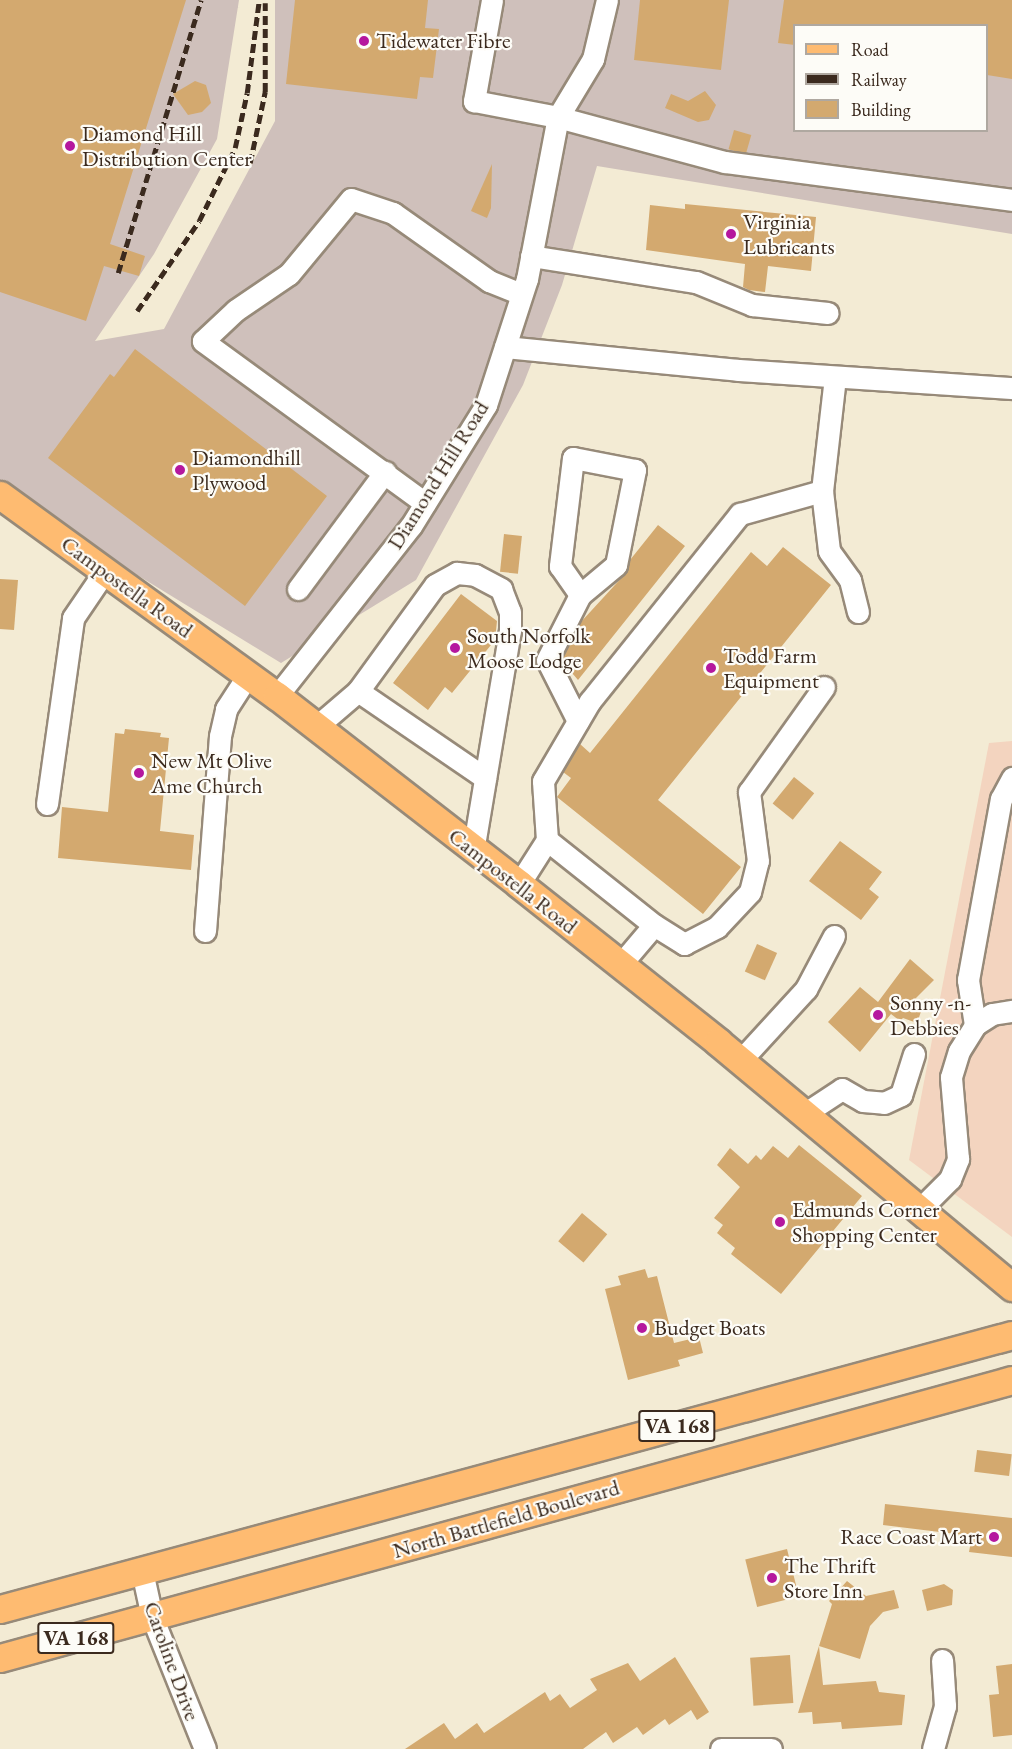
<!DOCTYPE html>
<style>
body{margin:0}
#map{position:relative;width:1012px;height:1749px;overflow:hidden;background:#f3ebd4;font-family:"EB Garamond",serif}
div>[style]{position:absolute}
.built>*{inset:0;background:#f3d4bf}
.industrial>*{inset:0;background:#cfc0bb}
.building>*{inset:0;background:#d3a96f;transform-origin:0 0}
.roads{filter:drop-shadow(2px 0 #978a79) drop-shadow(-2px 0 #978a79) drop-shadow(0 2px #978a79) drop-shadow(0 -2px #978a79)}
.minor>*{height:21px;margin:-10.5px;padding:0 10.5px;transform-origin:10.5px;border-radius:10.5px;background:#fff}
.major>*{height:27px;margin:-13.5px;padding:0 13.5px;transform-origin:13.5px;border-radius:13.5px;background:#febb71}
.rail>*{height:4.5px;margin-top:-2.25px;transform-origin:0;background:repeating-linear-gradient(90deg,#3b2a1e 0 9px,transparent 0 13.5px)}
.dots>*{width:16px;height:16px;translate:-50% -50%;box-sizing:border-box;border:3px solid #fdfcf7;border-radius:50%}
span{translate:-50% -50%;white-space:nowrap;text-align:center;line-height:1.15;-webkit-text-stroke:4.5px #fdfcf7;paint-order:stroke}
.shield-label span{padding:2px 4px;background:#fdfcf7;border:2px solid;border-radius:4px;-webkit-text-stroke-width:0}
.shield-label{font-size:21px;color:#3b2a1e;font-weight:700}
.poi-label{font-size:22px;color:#3b2a1e}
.left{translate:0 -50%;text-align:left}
.right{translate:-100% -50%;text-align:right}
.street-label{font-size:22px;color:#3b2a1e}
.legend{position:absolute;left:793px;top:24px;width:195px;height:108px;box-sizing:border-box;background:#fdfcf7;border:2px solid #afa8a0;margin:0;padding:8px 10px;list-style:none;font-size:18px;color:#3b2a1e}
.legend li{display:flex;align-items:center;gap:12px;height:30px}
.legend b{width:30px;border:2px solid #afa8a0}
</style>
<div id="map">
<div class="built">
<i style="clip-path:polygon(1012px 741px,1012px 1237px,909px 1160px,989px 743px)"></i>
</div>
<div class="industrial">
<i style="clip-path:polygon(evenodd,0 0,239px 0,217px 139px,154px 254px,95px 341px,164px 329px,275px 121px,275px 0,1012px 0,1012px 234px,597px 166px,562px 285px,523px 385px,416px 580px,281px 663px,0 491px,0 0,794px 26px,986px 26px,986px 130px,794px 130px,794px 26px)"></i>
</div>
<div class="building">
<i style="clip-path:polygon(0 0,186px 0,110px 244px,145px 256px,139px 276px,104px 266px,86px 321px,0 292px)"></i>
<i style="clip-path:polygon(295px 0,428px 0,425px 28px,439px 29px,433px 78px,420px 77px,417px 99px,286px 84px)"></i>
<i style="clip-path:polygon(640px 0,729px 0,721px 70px,634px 60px)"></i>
<i style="clip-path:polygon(784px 0,1012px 0,1012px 79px,987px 75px,987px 26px,795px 26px,795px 45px,778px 43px)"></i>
<i style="clip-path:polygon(195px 81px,206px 85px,211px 103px,202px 112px,188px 115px,173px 94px)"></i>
<i style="clip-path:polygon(705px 91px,716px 105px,709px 120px,698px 122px,665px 108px,671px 94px,688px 101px)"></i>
<i style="left:734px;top:130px;width:18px;height:20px;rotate:16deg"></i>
<i style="clip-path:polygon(492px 164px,491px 208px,487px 218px,471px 211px)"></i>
<i style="clip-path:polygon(685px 204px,816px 217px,811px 271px,768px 266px,765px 292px,749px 290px,743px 287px,745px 264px,646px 250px,650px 205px,685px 209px)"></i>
<i style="clip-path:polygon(135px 349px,327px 496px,245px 606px,48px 458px,110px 374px,114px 377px)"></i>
<i style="clip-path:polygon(658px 525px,685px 546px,578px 680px,561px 660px,580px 623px,625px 574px,630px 560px)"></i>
<i style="left:504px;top:534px;width:18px;height:38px;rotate:6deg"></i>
<i style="clip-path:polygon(783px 547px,831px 585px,658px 800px,741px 867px,703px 914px,557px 797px,571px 778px,563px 772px,580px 744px,590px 753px,751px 552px,767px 566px)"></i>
<i style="clip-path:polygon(0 579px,18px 580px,14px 630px,0 629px)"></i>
<i style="clip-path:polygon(461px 594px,497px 621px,495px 640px,452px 693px,445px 687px,428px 710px,393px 683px)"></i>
<i style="clip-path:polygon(125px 729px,161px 733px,160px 737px,169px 738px,160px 831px,194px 835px,191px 870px,58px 858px,62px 807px,108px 812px,115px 733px,124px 734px)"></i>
<i style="left:794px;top:777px;width:26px;height:34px;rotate:39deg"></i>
<i style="clip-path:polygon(840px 841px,882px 872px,869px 889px,879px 897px,861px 920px,809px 881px)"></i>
<i style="left:757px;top:944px;width:22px;height:30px;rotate:24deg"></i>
<i style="clip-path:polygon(910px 959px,934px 980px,912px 1002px,923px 1006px,917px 1023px,903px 1018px,900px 1021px,891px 1014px,860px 1052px,828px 1022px,860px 987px,878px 1002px)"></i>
<i style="clip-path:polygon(799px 1145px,862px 1196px,781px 1294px,731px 1254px,735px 1248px,717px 1233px,723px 1225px,714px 1218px,740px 1187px,717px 1165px,730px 1148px,748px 1164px,756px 1155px,761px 1160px,773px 1146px,788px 1158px)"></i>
<i style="left:582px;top:1213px;width:33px;height:37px;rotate:40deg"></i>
<i style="clip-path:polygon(645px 1269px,648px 1278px,657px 1276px,674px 1343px,699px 1337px,703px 1353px,678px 1360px,680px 1366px,628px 1380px,605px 1289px,621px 1285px,618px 1276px)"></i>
<i style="left:977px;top:1450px;width:35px;height:22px;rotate:7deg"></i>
<i style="clip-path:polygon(885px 1504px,1012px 1518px,1012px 1557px,969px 1552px,972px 1536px,883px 1525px)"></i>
<i style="left:787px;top:1549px;width:49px;height:43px;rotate:76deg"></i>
<i style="clip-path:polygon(847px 1581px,866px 1596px,894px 1590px,899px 1608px,883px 1612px,870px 1626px,860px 1659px,819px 1646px,832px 1604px,829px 1601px)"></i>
<i style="clip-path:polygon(944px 1584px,953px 1590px,952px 1605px,927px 1611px,922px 1590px)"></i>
<i style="clip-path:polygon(819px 1646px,823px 1685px,876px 1681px,879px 1692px,905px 1695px,902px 1725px,842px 1729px,841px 1722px,813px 1724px,812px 1712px,798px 1713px)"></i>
<i style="left:790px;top:1655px;width:48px;height:40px;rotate:86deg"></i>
<i style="clip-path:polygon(675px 1657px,709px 1712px,697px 1720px,691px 1710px,669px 1725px,665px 1719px,643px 1735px,637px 1727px,613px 1743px,606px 1732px,583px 1749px,405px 1749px,444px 1723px,455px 1739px,477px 1723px,484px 1733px,545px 1692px,550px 1701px,560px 1694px,570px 1708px,597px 1690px,590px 1679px,628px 1663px,640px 1681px)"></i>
<i style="clip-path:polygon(1012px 1664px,1012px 1735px,993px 1737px,989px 1695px,999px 1694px,996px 1666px)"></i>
</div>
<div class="roads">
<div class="minor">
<i style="left:492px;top:0;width:103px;rotate:100.1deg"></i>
<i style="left:474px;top:101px;width:86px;rotate:10.8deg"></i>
<i style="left:558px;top:117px;width:173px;rotate:15.1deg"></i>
<i style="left:725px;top:162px;width:290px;rotate:7.5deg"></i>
<i style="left:531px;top:256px;width:167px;rotate:9deg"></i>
<i style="left:696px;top:282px;width:61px;rotate:22.3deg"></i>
<i style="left:752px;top:305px;width:76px;rotate:6deg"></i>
<i style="left:505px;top:347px;width:234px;rotate:5.6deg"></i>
<i style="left:738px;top:370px;width:275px;rotate:3.8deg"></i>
<i style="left:835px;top:377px;width:115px;rotate:96.5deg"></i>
<i style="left:822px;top:491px;width:60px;rotate:83.3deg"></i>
<i style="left:829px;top:551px;width:36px;rotate:54deg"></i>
<i style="left:850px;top:580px;width:33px;rotate:76deg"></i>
<i style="left:425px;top:503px;width:275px;rotate:-143.9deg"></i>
<i style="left:203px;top:341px;width:45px;rotate:-43.2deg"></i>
<i style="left:236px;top:310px;width:64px;rotate:-34.2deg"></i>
<i style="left:289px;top:274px;width:97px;rotate:-50.4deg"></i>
<i style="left:351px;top:199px;width:44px;rotate:18.4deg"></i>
<i style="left:393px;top:213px;width:118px;rotate:35.3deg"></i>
<i style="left:489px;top:281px;width:35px;rotate:22deg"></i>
<i style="left:298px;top:589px;width:146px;rotate:-53.4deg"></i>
<i style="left:358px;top:691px;width:154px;rotate:34.4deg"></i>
<i style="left:277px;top:696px;width:216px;rotate:-51.8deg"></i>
<i style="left:411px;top:526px;width:142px;rotate:-58.2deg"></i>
<i style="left:486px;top:405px;width:133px;rotate:-72deg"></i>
<i style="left:527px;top:279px;width:165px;rotate:-79.2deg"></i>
<i style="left:558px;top:117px;width:68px;rotate:-58.9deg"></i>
<i style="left:593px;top:59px;width:61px;rotate:-76.7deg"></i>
<i style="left:578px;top:721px;width:68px;rotate:-116.9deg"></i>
<i style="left:547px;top:660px;width:73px;rotate:-63.1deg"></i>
<i style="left:580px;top:595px;width:47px;rotate:-39.8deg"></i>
<i style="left:616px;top:565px;width:97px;rotate:-78.7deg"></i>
<i style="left:635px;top:470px;width:63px;rotate:-169deg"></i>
<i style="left:573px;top:458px;width:109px;rotate:96.9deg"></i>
<i style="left:560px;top:566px;width:35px;rotate:55deg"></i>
<i style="left:316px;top:727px;width:55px;rotate:-40.6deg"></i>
<i style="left:358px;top:691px;width:131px;rotate:-54deg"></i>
<i style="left:435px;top:585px;width:25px;rotate:-29deg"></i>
<i style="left:457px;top:573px;width:18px;rotate:6deg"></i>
<i style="left:475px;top:575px;width:30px;rotate:28deg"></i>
<i style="left:501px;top:589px;width:25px;rotate:69deg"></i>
<i style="left:510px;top:612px;width:18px;rotate:90deg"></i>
<i style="left:510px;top:630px;width:223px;rotate:99.5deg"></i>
<i style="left:47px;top:804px;width:188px;rotate:-82deg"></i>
<i style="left:73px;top:618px;width:57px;rotate:-55.8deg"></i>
<i style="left:547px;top:840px;width:137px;rotate:38.5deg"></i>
<i style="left:519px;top:884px;width:52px;rotate:-57.5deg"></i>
<i style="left:547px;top:840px;width:59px;rotate:-93.9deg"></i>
<i style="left:543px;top:781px;width:93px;rotate:-59.6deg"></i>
<i style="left:590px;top:701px;width:240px;rotate:-51.3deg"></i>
<i style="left:740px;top:514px;width:85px;rotate:-15.7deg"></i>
<i style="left:205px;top:931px;width:196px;rotate:-85.6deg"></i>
<i style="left:220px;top:736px;width:28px;rotate:-77deg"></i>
<i style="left:226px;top:709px;width:40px;rotate:-57.1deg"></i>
<i style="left:620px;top:965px;width:52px;rotate:-49.6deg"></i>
<i style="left:654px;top:925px;width:36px;rotate:32deg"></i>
<i style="left:684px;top:944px;width:37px;rotate:-27deg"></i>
<i style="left:717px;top:927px;width:48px;rotate:-46.7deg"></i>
<i style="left:750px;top:892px;width:32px;rotate:-76deg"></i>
<i style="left:758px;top:861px;width:70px;rotate:-97.4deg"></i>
<i style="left:749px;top:792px;width:129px;rotate:-54.5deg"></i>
<i style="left:975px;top:1025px;width:46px;rotate:-98.8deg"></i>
<i style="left:968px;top:980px;width:184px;rotate:-79.7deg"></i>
<i style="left:1001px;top:799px;width:24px;rotate:-62deg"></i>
<i style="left:740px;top:1061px;width:98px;rotate:-47.5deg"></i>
<i style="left:806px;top:989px;width:60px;rotate:-62.2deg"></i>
<i style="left:804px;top:1114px;width:45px;rotate:-33.3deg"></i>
<i style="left:842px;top:1089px;width:24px;rotate:30deg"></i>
<i style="left:863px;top:1101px;width:21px;rotate:5deg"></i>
<i style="left:884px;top:1103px;width:19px;rotate:-25deg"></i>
<i style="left:901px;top:1095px;width:43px;rotate:-72.4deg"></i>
<i style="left:919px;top:1210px;width:44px;rotate:-45deg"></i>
<i style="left:950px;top:1179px;width:22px;rotate:-68deg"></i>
<i style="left:958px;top:1159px;width:82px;rotate:-94.9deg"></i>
<i style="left:951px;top:1077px;width:27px;rotate:-73deg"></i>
<i style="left:959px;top:1051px;width:31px;rotate:-58deg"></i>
<i style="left:975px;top:1025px;width:20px;rotate:-33deg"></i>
<i style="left:992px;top:1014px;width:20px;rotate:-9deg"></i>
<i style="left:142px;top:1571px;width:47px;rotate:77.7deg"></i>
<i style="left:152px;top:1617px;width:142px;rotate:68.1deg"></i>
<i style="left:721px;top:1749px;width:50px"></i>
<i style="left:933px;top:1749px;width:45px;rotate:-74.4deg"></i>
<i style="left:945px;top:1706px;width:46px;rotate:-93.7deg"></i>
</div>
<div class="major">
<i style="left:0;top:495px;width:342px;rotate:36deg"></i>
<i style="left:277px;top:696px;width:306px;rotate:37.8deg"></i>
<i style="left:519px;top:884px;width:254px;rotate:38.4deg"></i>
<i style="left:718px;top:1042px;width:383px;rotate:39.8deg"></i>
<i style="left:0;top:1609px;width:1048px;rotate:-15.15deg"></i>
<i style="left:0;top:1658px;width:1049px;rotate:-15.36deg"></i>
</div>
</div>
<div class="rail">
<i style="left:250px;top:163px;width:73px;rotate:-78.1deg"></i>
<i style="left:265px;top:92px;width:89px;rotate:-90deg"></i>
<i style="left:118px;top:273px;width:285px;rotate:-73.1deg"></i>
<i style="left:137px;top:311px;width:109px;rotate:-55.4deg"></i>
<i style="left:199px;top:221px;width:81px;rotate:-63.7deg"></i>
<i style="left:235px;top:148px;width:56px;rotate:-77.7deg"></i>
<i style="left:247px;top:93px;width:94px;rotate:-82.6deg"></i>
</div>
<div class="dots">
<i style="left:364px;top:41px;background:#b5179e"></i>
<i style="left:70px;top:146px;background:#b5179e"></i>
<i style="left:731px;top:234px;background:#b5179e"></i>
<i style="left:180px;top:470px;background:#b5179e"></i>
<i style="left:455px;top:648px;background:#b5179e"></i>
<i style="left:711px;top:668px;background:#b5179e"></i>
<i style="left:139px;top:773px;background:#b5179e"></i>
<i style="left:878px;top:1015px;background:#b5179e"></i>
<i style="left:780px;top:1222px;background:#b5179e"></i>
<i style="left:642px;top:1328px;background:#b5179e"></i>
<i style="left:994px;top:1537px;background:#b5179e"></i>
<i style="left:772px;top:1578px;background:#b5179e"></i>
</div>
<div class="shield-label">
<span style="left:677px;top:1426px">VA 168</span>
<span style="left:76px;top:1638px">VA 168</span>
</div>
<div class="poi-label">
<span class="left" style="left:376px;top:41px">Tidewater Fibre</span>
<span class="left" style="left:82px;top:146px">Diamond Hill<br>Distribution Center</span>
<span class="left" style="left:743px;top:234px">Virginia<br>Lubricants</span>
<span class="left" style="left:192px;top:470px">Diamondhill<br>Plywood</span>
<span class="left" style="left:467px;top:648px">South Norfolk<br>Moose Lodge</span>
<span class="left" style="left:723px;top:668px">Todd Farm<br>Equipment</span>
<span class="left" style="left:151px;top:773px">New Mt Olive<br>Ame Church</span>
<span class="left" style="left:890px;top:1015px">Sonny -n-<br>Debbies</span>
<span class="left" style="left:792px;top:1222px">Edmunds Corner<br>Shopping Center</span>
<span class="left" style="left:654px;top:1328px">Budget Boats</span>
<span class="right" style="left:982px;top:1537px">Race Coast Mart</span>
<span class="left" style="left:784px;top:1578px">The Thrift<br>Store Inn</span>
</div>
<div class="street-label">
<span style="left:438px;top:475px;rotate:-58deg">Diamond Hill Road</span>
<span style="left:127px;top:587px;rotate:36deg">Campostella Road</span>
<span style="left:513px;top:881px;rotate:38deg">Campostella Road</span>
<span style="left:506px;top:1519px;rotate:-16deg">North Battlefield Boulevard</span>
<span style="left:172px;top:1661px;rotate:70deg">Caroline Drive</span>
</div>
<ul class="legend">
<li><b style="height:8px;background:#febb71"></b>Road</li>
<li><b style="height:8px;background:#3b2a1e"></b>Railway</li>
<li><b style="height:16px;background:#d3a96f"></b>Building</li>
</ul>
</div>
